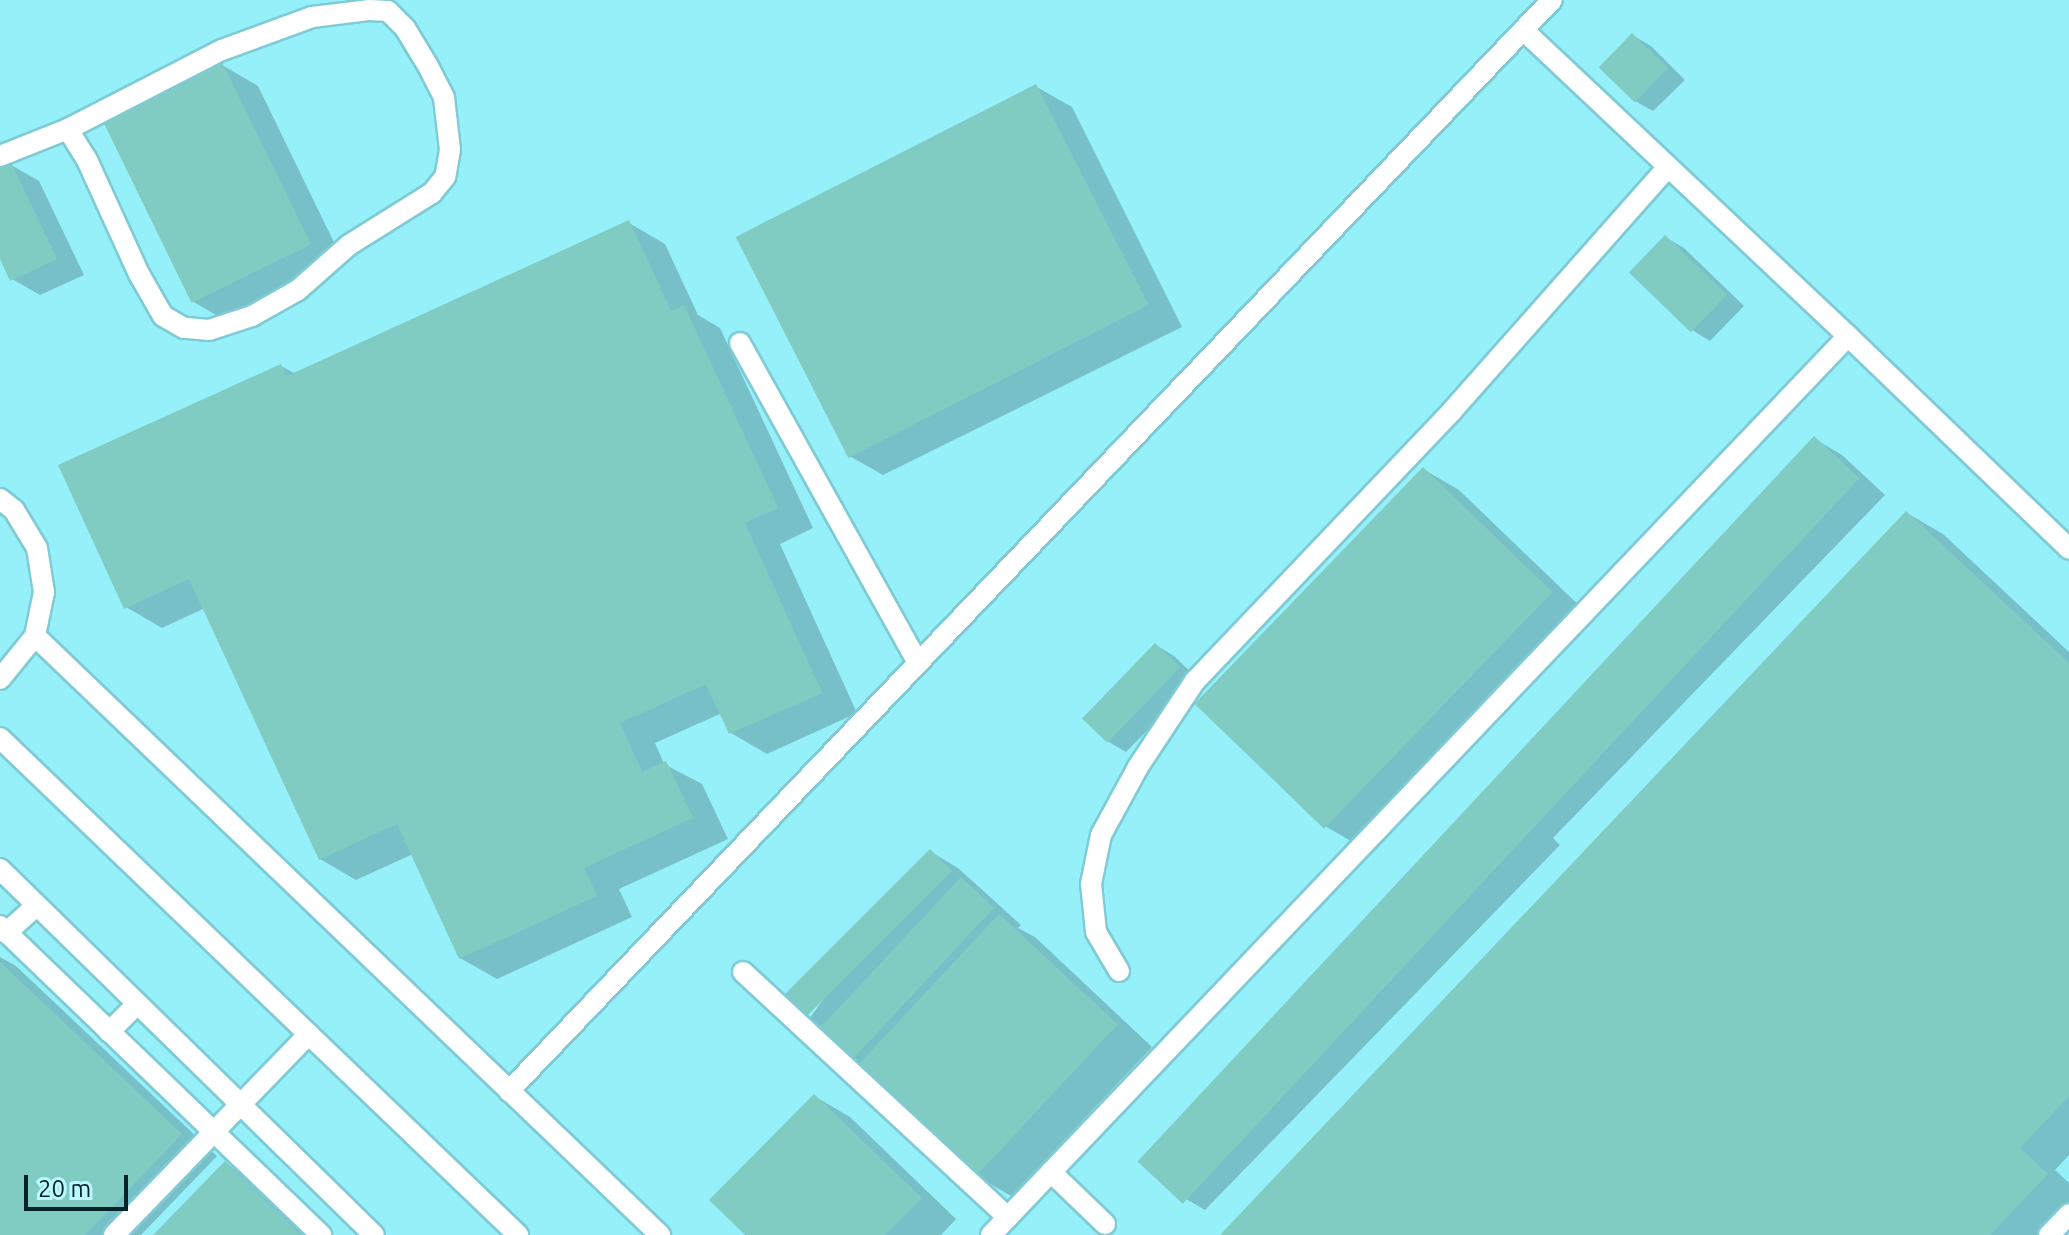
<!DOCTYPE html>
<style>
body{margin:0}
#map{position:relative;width:2069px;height:1235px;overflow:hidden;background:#bbf8ff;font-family:Ubuntu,sans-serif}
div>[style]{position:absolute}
.built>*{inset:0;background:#96f0fa;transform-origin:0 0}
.shadow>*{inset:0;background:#0003}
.building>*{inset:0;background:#81ccc2;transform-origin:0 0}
.roads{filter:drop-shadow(2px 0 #7ecbd4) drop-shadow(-2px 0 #7ecbd4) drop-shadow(0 2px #7ecbd4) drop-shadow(0 -2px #7ecbd4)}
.lane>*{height:20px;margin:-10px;padding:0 10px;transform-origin:10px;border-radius:10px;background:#fff}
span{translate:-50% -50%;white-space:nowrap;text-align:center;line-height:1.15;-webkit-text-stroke:6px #bbf8ff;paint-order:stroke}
.scale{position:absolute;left:24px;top:1175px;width:104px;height:36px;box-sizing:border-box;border:4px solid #022427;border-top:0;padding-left:10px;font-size:24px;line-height:28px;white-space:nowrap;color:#022427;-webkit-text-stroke:6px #bbf8ff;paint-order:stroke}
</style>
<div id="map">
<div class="built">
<i style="left:0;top:0;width:2069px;height:1235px"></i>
</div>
<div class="shadow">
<i style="clip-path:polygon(1632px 35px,1651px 46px,1685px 80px,1653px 111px,1635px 101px)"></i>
<i style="clip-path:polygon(222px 65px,258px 86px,345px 265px,228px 322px,192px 301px)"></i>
<i style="clip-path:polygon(1035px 86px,1072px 107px,1182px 327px,883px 475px,846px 454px)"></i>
<i style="clip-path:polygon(11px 165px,39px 181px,84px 275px,40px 295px,12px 279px,0 254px,0 170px)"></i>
<i style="clip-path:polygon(629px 223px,665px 244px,698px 315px,720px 328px,813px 528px,780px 544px,857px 713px,767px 754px,731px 733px,722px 713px,655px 743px,664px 764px,702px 784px,728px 839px,619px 889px,632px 917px,497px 979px,460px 958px,413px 854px,356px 880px,320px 859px,205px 608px,162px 628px,126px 607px,281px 366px,296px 374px)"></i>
<i style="clip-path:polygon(1665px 237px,1684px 248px,1744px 306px,1710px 341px,1692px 330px,1631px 272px)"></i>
<i style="clip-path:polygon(1815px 439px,1842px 455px,1885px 495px,1553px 838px,1560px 845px,1205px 1210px,1169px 1189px)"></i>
<i style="clip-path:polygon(1423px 469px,1459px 490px,1588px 614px,1361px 847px,1325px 826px)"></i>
<i style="clip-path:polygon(1907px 513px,1943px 534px,2069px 652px,2069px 1155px,2055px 1170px,2069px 1183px,2069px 1211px,2046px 1235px,1223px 1235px)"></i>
<i style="clip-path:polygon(1156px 645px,1174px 656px,1198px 679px,1126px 752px,1107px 741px)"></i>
<i style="clip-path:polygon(931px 852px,958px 868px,1021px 925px,1018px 928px,1035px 937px,1152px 1047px,1011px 1196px,975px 1175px,851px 1059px,822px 1027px,809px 1019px)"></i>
<i style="clip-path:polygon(0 957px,16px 966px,217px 1156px,141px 1235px,0 1235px)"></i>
<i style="clip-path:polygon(814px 1096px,850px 1117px,956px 1219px,941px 1235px,748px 1235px)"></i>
<i style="clip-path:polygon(226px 1164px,262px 1185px,313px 1235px,155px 1235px)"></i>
</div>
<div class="building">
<i style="left:1632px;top:33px;width:50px;height:48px;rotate:44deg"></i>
<i style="left:222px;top:62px;width:203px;height:133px;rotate:64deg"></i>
<i style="left:1036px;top:84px;width:248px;height:337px;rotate:63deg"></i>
<i style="clip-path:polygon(11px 163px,57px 259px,10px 281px,0 259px,0 168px)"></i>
<i style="clip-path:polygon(629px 220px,671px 311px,684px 305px,778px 508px,745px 523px,822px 693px,729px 734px,706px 684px,620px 723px,642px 772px,666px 761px,693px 818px,584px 868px,597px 896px,459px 959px,397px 824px,319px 860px,189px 579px,124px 609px,58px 465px,281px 364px,287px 376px)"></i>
<i style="left:1665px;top:235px;width:86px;height:52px;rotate:44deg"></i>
<i style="left:1814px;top:436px;width:62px;height:992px;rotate:43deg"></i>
<i style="left:1423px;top:467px;width:180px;height:329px;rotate:44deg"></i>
<i style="clip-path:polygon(1906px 511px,2069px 663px,2069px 1096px,2020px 1148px,2048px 1174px,1990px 1235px,1220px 1235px)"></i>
<i style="left:1155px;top:643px;width:35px;height:105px;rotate:44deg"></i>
<i style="left:930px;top:849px;width:31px;height:209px;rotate:45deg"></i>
<i style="left:961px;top:877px;width:45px;height:211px;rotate:43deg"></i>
<i style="left:999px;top:914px;width:162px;height:210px;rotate:43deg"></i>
<i style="clip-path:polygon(0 962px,182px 1134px,85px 1235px,0 1235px)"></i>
<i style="clip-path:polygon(814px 1094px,922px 1198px,885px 1235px,745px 1235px,709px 1200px)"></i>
<i style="clip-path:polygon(225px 1161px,301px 1235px,153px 1235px)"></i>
</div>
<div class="roads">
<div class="lane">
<i style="left:0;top:156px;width:73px;rotate:-21.7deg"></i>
<i style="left:68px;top:129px;width:173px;rotate:-27.2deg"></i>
<i style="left:222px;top:50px;width:96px;rotate:-20.1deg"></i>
<i style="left:312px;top:17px;width:57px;rotate:-7deg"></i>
<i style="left:369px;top:10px;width:19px;rotate:3deg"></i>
<i style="left:388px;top:11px;width:24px;rotate:45deg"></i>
<i style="left:405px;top:28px;width:44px;rotate:58.8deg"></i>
<i style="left:428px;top:66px;width:36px;rotate:63deg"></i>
<i style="left:444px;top:98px;width:52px;rotate:83.4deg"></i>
<i style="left:450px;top:150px;width:27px;rotate:100deg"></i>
<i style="left:445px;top:177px;width:21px;rotate:129deg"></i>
<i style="left:432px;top:193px;width:98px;rotate:147.9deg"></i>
<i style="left:349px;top:245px;width:68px;rotate:138.6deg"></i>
<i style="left:298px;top:290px;width:53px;rotate:150.5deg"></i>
<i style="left:252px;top:316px;width:45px;rotate:162deg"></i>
<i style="left:209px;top:330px;width:25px;rotate:-175deg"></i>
<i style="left:184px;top:328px;width:24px;rotate:-150deg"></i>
<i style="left:163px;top:316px;width:48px;rotate:-119.7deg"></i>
<i style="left:139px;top:274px;width:125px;rotate:-114.5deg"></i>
<i style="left:87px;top:160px;width:36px;rotate:-122deg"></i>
<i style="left:1848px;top:336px;width:307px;rotate:43.9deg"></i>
<i style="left:740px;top:343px;width:366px;rotate:60.9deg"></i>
<i style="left:0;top:499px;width:18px;rotate:38deg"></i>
<i style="left:14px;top:510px;width:44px;rotate:58.8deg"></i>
<i style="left:37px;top:548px;width:45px;rotate:81deg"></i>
<i style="left:44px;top:592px;width:45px;rotate:101.6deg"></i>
<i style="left:35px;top:636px;width:55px;rotate:129.1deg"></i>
<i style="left:35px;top:636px;width:866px;rotate:43.78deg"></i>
<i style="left:0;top:738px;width:718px;rotate:43.81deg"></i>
<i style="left:0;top:869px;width:523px;rotate:44.38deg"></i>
<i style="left:0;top:926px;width:446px;rotate:43.9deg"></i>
<i style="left:6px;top:933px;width:40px;rotate:-42deg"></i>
<i style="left:1119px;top:971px;width:45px;rotate:-120.5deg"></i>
<i style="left:1096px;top:932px;width:48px;rotate:-95.9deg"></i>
<i style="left:1091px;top:884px;width:50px;rotate:-78.5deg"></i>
<i style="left:1101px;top:835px;width:77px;rotate:-61.4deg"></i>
<i style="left:1138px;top:767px;width:103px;rotate:-56.5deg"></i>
<i style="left:1195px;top:681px;width:373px;rotate:-46.4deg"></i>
<i style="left:1452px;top:411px;width:326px;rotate:-48.5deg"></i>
<i style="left:743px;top:972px;width:361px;rotate:42.8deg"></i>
<i style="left:109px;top:1032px;width:40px;rotate:-45deg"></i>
<i style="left:509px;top:1091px;width:1509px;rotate:-46.29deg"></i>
<i style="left:1051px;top:1172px;width:75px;rotate:43.9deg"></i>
<i style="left:114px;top:1235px;width:280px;rotate:-45.9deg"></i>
<i style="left:991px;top:1235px;width:1242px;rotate:-46.37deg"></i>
<i style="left:1848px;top:336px;width:446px;rotate:-136.7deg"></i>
<i style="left:2049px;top:1235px;width:29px;rotate:-46deg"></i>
</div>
</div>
<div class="scale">20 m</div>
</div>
